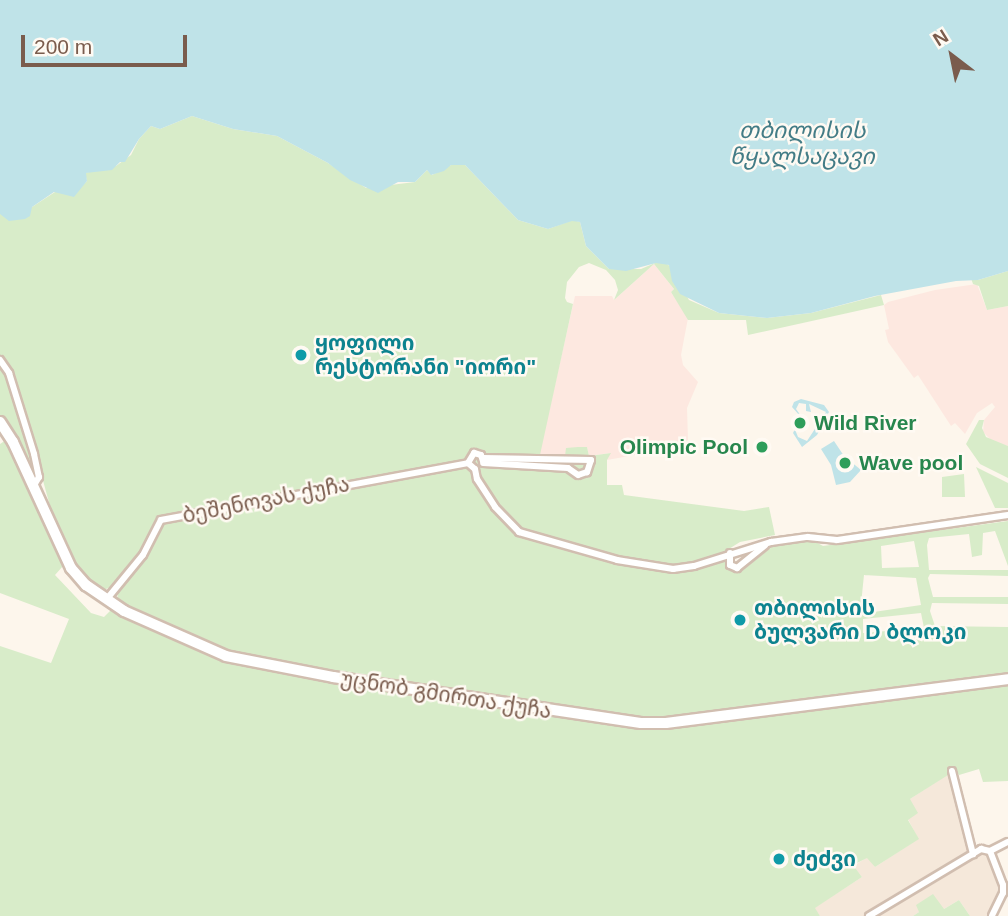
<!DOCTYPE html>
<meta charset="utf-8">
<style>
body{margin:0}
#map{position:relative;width:1008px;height:916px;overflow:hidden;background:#fdf6ec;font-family:Helvetica,"Noto Sans Georgian",sans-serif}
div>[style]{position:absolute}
.residential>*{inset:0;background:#f5e8da}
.commercial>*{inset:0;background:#fde8e0}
.green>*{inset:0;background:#d8ecc9}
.water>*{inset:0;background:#bfe3e8}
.roads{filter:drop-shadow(2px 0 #d1beb0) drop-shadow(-2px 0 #d1beb0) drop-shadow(0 2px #d1beb0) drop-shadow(0 -2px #d1beb0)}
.minor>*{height:6px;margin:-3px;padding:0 3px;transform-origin:3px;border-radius:3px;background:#fff}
.secondary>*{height:10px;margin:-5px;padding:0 5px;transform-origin:5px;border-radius:5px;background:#fff}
.dots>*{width:19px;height:19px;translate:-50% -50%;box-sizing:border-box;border:4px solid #fffaf3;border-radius:50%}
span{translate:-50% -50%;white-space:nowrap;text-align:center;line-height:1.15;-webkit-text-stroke:5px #fffaf3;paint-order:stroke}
.culture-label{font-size:21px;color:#0d838f;font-weight:700}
.left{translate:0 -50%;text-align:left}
.leisure-label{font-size:21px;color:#27864d;font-weight:700}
.right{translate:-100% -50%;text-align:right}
.street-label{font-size:21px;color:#7a5c4d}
.water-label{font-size:23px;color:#437c86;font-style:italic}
.north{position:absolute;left:917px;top:21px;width:70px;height:70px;-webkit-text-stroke:5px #fffaf3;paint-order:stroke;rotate:328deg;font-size:19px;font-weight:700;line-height:28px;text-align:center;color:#7a5c4d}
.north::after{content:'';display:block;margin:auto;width:24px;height:32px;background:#7a5c4d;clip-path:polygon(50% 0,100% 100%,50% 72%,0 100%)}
.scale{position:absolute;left:21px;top:35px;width:166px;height:32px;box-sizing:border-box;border:4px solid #7a5c4d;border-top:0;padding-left:9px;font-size:21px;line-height:24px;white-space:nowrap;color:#7a5c4d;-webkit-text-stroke:5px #fffaf3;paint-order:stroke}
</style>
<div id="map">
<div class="residential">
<i style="clip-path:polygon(950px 773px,971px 853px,867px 916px,820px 916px,814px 908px,862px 877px,853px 866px,868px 857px,875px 867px,918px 839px,908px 819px,910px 799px)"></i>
<i style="clip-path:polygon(985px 851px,995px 870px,999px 894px,989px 916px,970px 916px,959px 900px,944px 909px,919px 912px,913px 916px,874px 916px)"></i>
</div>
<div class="commercial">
<i style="clip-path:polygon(654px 264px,674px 289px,671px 292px,688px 318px,681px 355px,683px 365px,698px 382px,687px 408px,688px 440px,674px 448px,607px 460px,610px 453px,589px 456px,587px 447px,565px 456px,539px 455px,575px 296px,612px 296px,614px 300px)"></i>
<i style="clip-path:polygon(977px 284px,987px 310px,1008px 306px,1008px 446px,992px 441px,983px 432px,984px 420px,995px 407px,992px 403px,977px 413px,965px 434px,955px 423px,951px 426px,918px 375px,914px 378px,888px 342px,885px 330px,889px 329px,884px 305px,888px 302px,935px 290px)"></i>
</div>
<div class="green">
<i style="clip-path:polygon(evenodd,192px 116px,233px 129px,277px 136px,328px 163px,366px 188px,415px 182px,427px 170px,432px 175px,451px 165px,465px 165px,518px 220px,548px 229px,573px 220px,580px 222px,586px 246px,609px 269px,641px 269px,655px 263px,663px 262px,670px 266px,689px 300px,719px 313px,767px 318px,811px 313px,881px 295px,884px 305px,748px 335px,746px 320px,688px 320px,671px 292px,674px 289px,654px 264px,614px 300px,618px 290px,615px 280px,606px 270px,589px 263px,579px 267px,567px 282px,565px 298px,567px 302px,573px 304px,540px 455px,565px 456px,566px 448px,578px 447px,587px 447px,589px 456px,611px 453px,607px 460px,607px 485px,622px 485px,624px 495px,744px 511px,769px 507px,775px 535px,740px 542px,724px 552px,726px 565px,735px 572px,744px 569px,773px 546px,812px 540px,823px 546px,1008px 521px,1008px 566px,995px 531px,983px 533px,982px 555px,972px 557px,969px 534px,929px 538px,927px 545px,929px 570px,1008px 570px,1008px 576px,930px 574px,928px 578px,933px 597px,1008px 597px,1008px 604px,932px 603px,930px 611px,935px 626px,1008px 627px,1008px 673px,659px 720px,285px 665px,227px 652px,117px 603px,118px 590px,113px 586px,99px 592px,78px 571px,56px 528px,36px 455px,36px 470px,31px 473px,0 417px,0 200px,32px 207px,55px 192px,81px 187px,87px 181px,85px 173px,116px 166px,131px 155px,139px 139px,151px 126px,160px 129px,192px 116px,914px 541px,919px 567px,882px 568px,881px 546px,914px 541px,192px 116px,864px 575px,916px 578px,921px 605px,860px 614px,864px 575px,192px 116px,921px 613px,924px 628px,863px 633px,863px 619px,921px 613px)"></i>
<i style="clip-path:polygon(1008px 271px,1008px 306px,987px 310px,979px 286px,973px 284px,971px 278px,978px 280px)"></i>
<i style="clip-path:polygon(979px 420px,984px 420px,982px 428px,986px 437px,1008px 446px,1008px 478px,980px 464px,966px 444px)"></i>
<i style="clip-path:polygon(9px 438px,63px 566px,55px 575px,91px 613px,104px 617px,112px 609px,225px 660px,292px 676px,639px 729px,1008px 682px,1008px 781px,983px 782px,979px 769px,959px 775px,956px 770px,910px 799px,918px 813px,908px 820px,919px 839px,875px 867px,867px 858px,853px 865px,862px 877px,815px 908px,820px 916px,0 916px,0 646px,51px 663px,69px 619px,0 593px,0 444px)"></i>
<i style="clip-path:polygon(976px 467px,1008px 483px,1008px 508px,995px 508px)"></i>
<i style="clip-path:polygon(964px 474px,965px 497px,942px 497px,942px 477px)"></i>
<i style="clip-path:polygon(933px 894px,944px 909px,959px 900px,970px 916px,913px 916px,919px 912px,916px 905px)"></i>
</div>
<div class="water">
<i style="clip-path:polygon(0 0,1008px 0,1008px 271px,978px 280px,956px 281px,875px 296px,811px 313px,767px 318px,719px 313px,680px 294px,672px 281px,669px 265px,656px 263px,626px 271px,609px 269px,586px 246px,580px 222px,572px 221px,548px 229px,518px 220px,465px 165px,451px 165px,444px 171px,431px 175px,427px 170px,415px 182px,398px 182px,378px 193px,350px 180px,328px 163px,277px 136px,233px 129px,192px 116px,160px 129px,151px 126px,139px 139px,125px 162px,120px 162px,112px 170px,86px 173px,87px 181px,74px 197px,54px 192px,32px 207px,30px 216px,25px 219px,9px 221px,0 214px)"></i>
<i style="clip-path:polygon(evenodd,801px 399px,824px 405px,829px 412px,817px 435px,802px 447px,793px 433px,801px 417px,792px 407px,794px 402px,801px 399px,799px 403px,806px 404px,806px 411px,811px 412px,809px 404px,826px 412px,807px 441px,798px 437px,796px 432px,804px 420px,796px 409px,799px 403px)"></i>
<i style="clip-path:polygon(834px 441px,844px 456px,861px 470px,850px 482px,836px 485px,831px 465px,821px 449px)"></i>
</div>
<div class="roads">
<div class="minor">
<i style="left:0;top:360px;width:16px;rotate:55deg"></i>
<i style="left:9px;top:373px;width:85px;rotate:72.8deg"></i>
<i style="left:34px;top:454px;width:24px;rotate:78deg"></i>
<i style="left:39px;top:477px;width:12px;rotate:121deg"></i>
<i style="left:483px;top:458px;width:108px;rotate:1.1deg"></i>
<i style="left:591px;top:460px;width:13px;rotate:108deg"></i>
<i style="left:587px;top:472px;width:9px;rotate:162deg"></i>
<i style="left:578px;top:475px;width:12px;rotate:-145deg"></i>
<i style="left:568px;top:468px;width:85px;rotate:-176.6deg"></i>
<i style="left:468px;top:463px;width:9px;rotate:41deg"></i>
<i style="left:475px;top:469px;width:10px;rotate:79deg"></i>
<i style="left:477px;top:479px;width:33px;rotate:57deg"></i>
<i style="left:495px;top:507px;width:35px;rotate:46deg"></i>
<i style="left:519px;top:532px;width:102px;rotate:15.9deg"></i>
<i style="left:617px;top:560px;width:57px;rotate:9.1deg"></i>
<i style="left:673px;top:569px;width:21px;rotate:-8deg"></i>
<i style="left:694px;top:566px;width:81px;rotate:-17.3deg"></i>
<i style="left:771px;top:542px;width:37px;rotate:-8deg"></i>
<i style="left:808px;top:537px;width:29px;rotate:6deg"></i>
<i style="left:837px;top:540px;width:173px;rotate:-8.3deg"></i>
<i style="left:468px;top:463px;width:12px;rotate:-59deg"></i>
<i style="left:474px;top:453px;width:7px;rotate:16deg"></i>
<i style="left:481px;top:455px;width:6px;rotate:72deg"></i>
<i style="left:730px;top:553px;width:12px;rotate:90deg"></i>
<i style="left:730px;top:565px;width:8px;rotate:23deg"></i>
<i style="left:737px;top:568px;width:36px;rotate:-39deg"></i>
<i style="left:106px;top:600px;width:58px;rotate:-50.6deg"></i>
<i style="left:143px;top:555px;width:39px;rotate:-63deg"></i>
<i style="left:161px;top:520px;width:312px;rotate:-10.5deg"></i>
<i style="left:952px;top:771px;width:86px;rotate:75.8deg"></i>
<i style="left:990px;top:851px;width:36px;rotate:69deg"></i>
<i style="left:1003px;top:885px;width:8px;rotate:90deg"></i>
<i style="left:1003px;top:893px;width:25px;rotate:116deg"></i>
<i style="left:990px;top:851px;width:20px;rotate:-27deg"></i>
<i style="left:869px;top:916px;width:131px;rotate:-30.9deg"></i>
<i style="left:981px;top:849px;width:9px;rotate:13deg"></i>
</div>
<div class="secondary">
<i style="left:0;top:422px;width:24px;rotate:57deg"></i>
<i style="left:13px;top:442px;width:139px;rotate:65.3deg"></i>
<i style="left:71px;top:568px;width:23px;rotate:49deg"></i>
<i style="left:86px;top:585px;width:46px;rotate:34.4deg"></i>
<i style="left:124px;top:611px;width:111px;rotate:23.8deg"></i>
<i style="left:226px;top:656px;width:109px;rotate:11.1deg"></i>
<i style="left:333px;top:677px;width:311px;rotate:8.5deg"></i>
<i style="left:641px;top:723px;width:25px"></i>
<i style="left:666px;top:723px;width:345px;rotate:-7.3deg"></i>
</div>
</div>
<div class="dots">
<i style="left:301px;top:355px;background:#0f9aa8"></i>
<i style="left:800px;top:423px;background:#2e9e5b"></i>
<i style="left:762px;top:447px;background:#2e9e5b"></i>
<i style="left:845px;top:463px;background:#2e9e5b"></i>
<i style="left:740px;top:620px;background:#0f9aa8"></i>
<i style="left:779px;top:859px;background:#0f9aa8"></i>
</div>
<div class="culture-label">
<span class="left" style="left:315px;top:355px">ყოფილი<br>რესტორანი "იორი"</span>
<span class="left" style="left:754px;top:620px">თბილისის<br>ბულვარი D ბლოკი</span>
<span class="left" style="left:793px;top:859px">ძეძვი</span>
</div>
<div class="leisure-label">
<span class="left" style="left:814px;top:423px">Wild River</span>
<span class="right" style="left:748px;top:447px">Olimpic Pool</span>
<span class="left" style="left:859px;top:463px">Wave pool</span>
</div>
<div class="street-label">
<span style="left:266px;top:500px;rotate:-11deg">ბეშენოვას ქუჩა</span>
<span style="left:446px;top:695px;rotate:9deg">უცნობ გმირთა ქუჩა</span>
</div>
<div class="water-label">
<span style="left:802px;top:143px">თბილისის<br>წყალსაცავი</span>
</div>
<div class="north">N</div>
<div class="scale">200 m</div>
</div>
